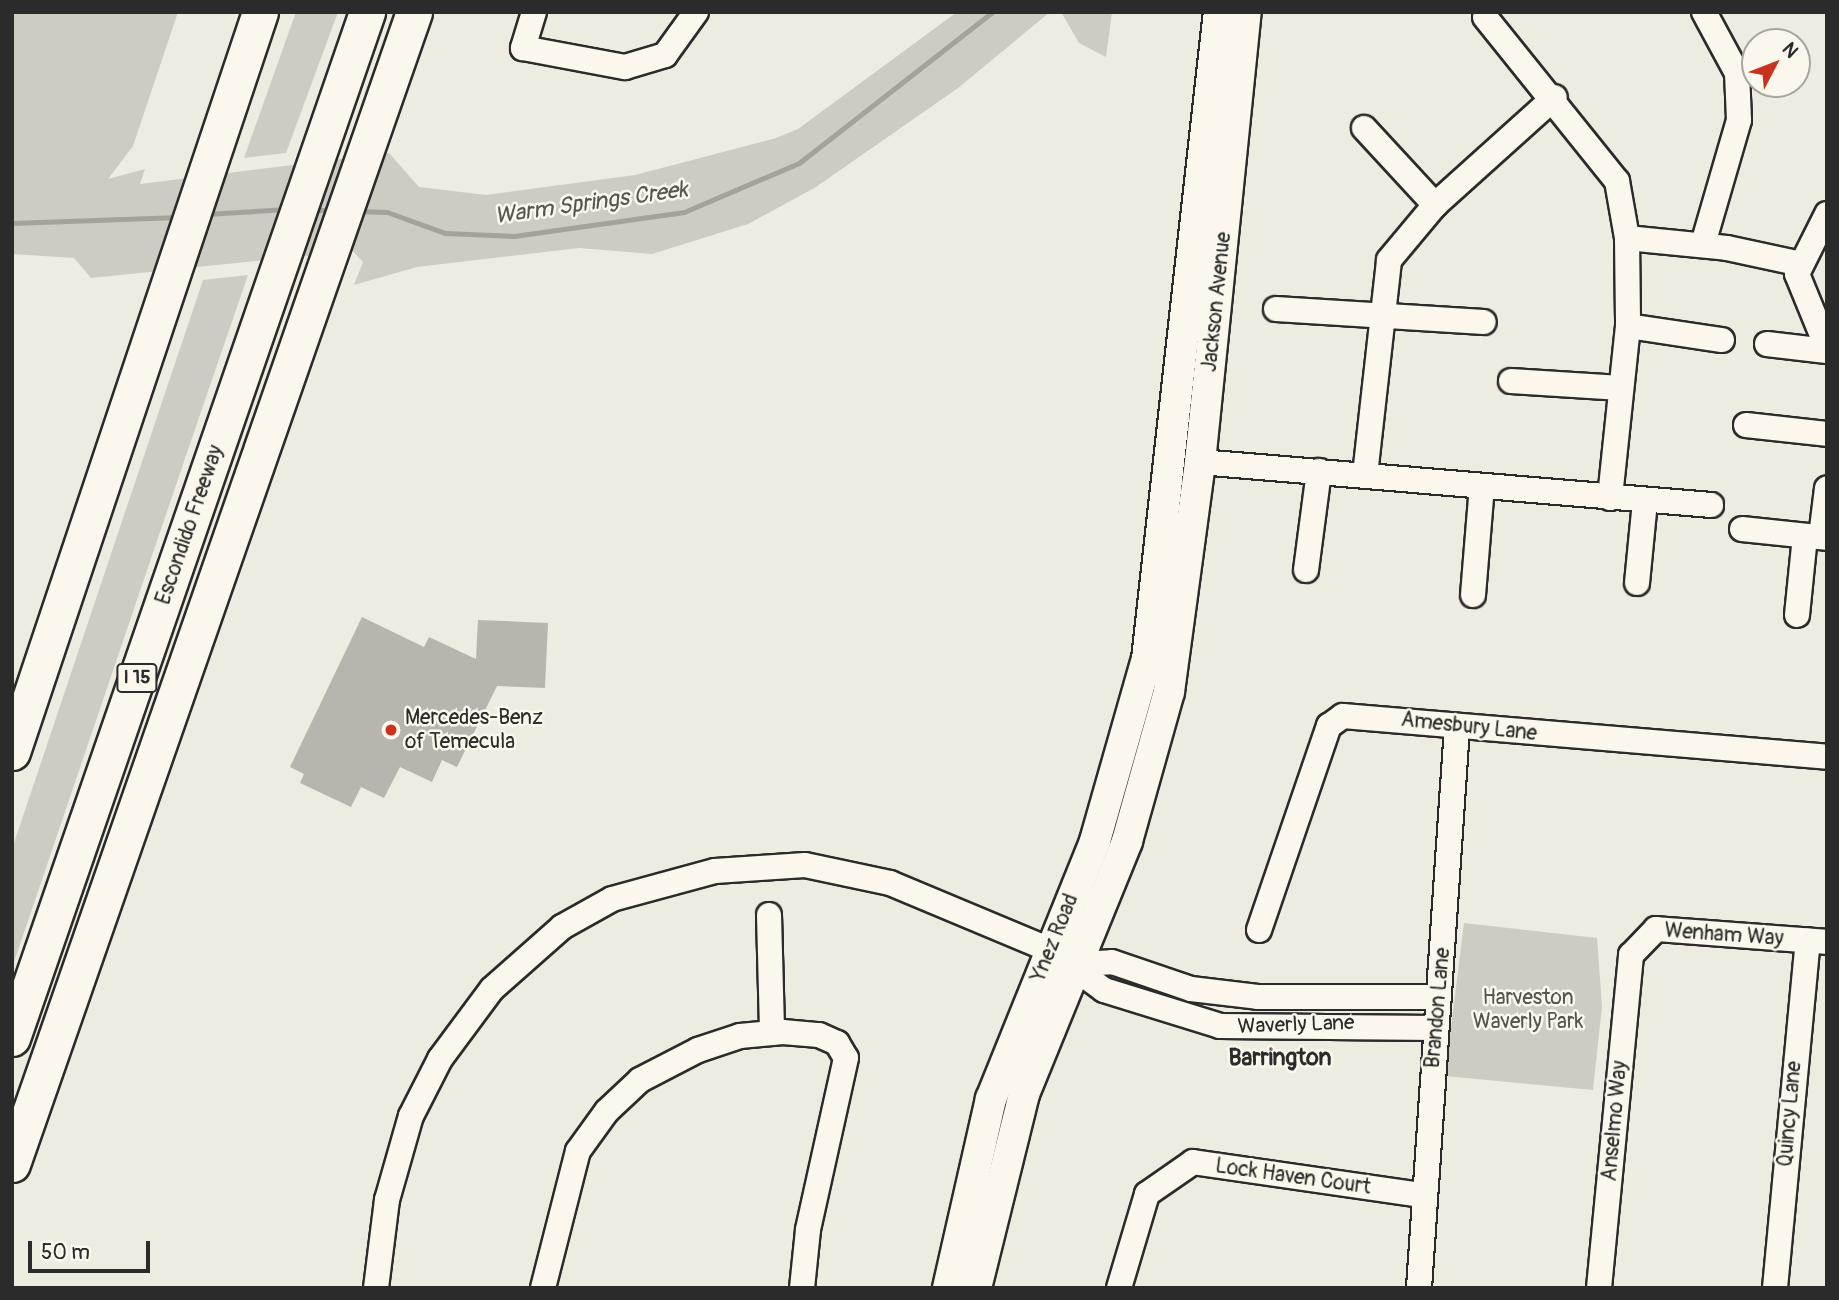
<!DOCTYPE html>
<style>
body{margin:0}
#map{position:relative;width:1839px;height:1300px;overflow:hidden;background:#eeebe0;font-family:Pangolin,sans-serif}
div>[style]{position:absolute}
.green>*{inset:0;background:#cecbc2}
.stream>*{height:5px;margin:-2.5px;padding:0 2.5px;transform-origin:2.5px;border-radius:2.5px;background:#a4a29a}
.building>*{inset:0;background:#b8b5ae}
.roads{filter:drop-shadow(2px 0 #2b2b2b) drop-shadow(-2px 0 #2b2b2b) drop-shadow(0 2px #2b2b2b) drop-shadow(0 -2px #2b2b2b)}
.minor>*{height:24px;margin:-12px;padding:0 12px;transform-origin:12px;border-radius:12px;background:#fbf7ec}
.major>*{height:30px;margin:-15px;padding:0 15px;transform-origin:15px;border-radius:15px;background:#fbf7ec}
.highway>*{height:35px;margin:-17.5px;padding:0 17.5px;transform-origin:17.5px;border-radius:17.5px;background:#fbf7ec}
.dots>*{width:19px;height:19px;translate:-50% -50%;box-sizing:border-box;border:4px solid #fbf7ec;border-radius:50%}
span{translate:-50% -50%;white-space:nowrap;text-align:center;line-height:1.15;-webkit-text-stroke:5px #fbf7ec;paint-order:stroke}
.shield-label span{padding:2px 5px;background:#fbf7ec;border:2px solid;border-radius:5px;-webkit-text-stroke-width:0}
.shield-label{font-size:19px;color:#2b2b2b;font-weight:700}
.street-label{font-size:21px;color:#2b2b2b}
.poi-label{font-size:21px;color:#2b2b2b}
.left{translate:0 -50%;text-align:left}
.park-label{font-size:21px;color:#545351}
.water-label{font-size:23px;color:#555552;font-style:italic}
.neighbourhood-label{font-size:23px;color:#2b2b2b;font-weight:700}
.frame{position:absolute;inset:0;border:14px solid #2b2b2b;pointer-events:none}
.north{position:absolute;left:1741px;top:28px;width:70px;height:70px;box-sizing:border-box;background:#fbf7ec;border:2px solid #a8a59f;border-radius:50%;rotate:48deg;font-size:19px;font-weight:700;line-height:28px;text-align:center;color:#2b2b2b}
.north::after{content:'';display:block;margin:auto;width:24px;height:32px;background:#c8321e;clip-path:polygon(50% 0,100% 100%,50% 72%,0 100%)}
.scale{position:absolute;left:28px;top:1241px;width:122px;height:32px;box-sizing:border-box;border:4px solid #2b2b2b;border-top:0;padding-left:9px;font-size:21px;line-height:24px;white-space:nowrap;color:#2b2b2b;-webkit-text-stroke:5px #fbf7ec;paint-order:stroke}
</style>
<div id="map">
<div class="green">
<i style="clip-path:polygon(12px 12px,178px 12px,133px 146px,108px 179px,145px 169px,140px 184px,389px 153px,419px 187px,486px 195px,635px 175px,776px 138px,798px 129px,957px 12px,1050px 12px,958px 88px,816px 187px,748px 224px,652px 254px,579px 248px,417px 267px,354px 285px,363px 262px,353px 251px,91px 278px,74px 258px,12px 254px)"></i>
<i style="clip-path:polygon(296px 12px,338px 12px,286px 153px,244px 158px)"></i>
<i style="clip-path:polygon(1061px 12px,1112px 12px,1106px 57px,1079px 43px)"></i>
<i style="clip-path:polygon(248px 275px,193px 435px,12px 968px,12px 849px,203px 280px)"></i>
<i style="clip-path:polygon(1464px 923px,1597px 938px,1602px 1006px,1593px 1090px,1445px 1076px)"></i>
</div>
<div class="stream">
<i style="left:310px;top:210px;width:22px"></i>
<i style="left:356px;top:211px;width:31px;rotate:2deg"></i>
<i style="left:387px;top:212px;width:62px;rotate:19.9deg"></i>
<i style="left:445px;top:233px;width:69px;rotate:2.5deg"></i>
<i style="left:514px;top:236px;width:172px;rotate:-8deg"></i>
<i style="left:684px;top:212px;width:125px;rotate:-23.1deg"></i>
<i style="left:799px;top:163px;width:245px;rotate:-38deg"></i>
<i style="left:206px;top:214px;width:81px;rotate:-3.5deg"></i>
<i style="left:12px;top:223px;width:167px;rotate:-2.1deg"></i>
</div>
<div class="building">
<i style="clip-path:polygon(362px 617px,424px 647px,429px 637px,476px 659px,478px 620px,548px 623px,545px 688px,497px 686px,457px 767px,442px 760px,432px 782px,400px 767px,384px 798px,361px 787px,351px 807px,300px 783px,304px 774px,290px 767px)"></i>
</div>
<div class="roads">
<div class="minor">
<i style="left:534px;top:12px;width:38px;rotate:107deg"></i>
<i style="left:523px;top:48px;width:104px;rotate:10.6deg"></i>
<i style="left:625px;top:67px;width:42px;rotate:-16.7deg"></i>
<i style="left:665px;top:55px;width:53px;rotate:-54.2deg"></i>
<i style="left:1485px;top:17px;width:211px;rotate:51.2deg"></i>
<i style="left:1617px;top:181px;width:58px;rotate:80deg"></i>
<i style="left:1627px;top:238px;width:88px;rotate:89.3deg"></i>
<i style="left:1628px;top:326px;width:173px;rotate:96deg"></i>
<i style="left:1364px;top:128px;width:105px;rotate:47.3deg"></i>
<i style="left:1827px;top:214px;width:67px;rotate:116.6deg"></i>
<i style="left:1797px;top:274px;width:79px;rotate:67.7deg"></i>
<i style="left:1627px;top:238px;width:100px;rotate:5.7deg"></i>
<i style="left:1727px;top:248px;width:76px;rotate:12.2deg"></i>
<i style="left:1703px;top:244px;width:129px;rotate:-73.8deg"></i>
<i style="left:1739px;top:120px;width:47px;rotate:-92.4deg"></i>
<i style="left:1737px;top:73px;width:69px;rotate:-118.4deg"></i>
<i style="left:1276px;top:309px;width:208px;rotate:3.6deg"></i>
<i style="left:1628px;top:326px;width:95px;rotate:8.5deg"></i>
<i style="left:1767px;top:344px;width:60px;rotate:6.7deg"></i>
<i style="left:1511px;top:381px;width:110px;rotate:3.6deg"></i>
<i style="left:1746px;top:425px;width:81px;rotate:6.3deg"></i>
<i style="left:1200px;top:462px;width:513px;rotate:4.81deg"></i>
<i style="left:1365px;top:475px;width:216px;rotate:-83.6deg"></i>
<i style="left:1389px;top:260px;width:72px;rotate:-50.1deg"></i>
<i style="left:1435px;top:205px;width:161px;rotate:-42deg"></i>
<i style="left:1742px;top:529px;width:85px;rotate:6deg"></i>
<i style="left:1821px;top:537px;width:49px;rotate:-83deg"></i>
<i style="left:1306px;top:570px;width:100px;rotate:-82.5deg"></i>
<i style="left:1637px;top:583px;width:82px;rotate:-84.4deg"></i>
<i style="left:1473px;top:595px;width:109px;rotate:-85.3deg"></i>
<i style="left:1797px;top:615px;width:79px;rotate:-84.2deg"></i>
<i style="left:769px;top:915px;width:118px;rotate:88.5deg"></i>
<i style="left:1259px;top:930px;width:216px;rotate:-71.1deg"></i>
<i style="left:1329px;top:726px;width:17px;rotate:-36deg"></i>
<i style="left:1343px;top:716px;width:486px;rotate:4.8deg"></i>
<i style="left:1077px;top:964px;width:35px;rotate:-3deg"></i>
<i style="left:1112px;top:962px;width:83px;rotate:18.9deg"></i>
<i style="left:1191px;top:989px;width:67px;rotate:6.8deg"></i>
<i style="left:1258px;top:997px;width:181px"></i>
<i style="left:376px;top:1288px;width:89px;rotate:-82.9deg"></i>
<i style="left:387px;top:1200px;width:87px;rotate:-74.1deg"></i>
<i style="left:411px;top:1116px;width:64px;rotate:-63deg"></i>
<i style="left:440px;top:1059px;width:87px;rotate:-53.4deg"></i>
<i style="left:492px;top:989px;width:94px;rotate:-41.5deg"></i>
<i style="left:562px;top:927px;width:57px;rotate:-29.2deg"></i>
<i style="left:612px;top:899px;width:107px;rotate:-15.2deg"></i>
<i style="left:715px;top:871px;width:90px;rotate:-3.8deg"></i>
<i style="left:805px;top:865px;width:87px;rotate:12deg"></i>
<i style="left:890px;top:883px;width:173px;rotate:22.7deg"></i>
<i style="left:1050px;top:950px;width:67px;rotate:36.5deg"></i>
<i style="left:1104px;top:990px;width:121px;rotate:17.2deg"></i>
<i style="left:1220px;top:1026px;width:216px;rotate:0.5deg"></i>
<i style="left:543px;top:1288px;width:141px;rotate:-75.7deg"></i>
<i style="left:578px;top:1151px;width:49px;rotate:-54.1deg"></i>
<i style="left:607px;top:1111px;width:45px;rotate:-43.2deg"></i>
<i style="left:640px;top:1080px;width:65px;rotate:-27.3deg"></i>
<i style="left:698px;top:1050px;width:44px;rotate:-18.4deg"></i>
<i style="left:740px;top:1036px;width:43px;rotate:-5.3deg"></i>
<i style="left:783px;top:1032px;width:36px;rotate:5deg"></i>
<i style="left:819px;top:1035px;width:20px;rotate:24deg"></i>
<i style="left:837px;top:1043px;width:17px;rotate:59deg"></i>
<i style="left:846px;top:1058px;width:176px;rotate:102.5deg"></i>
<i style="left:808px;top:1230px;width:58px;rotate:95.9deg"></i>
<i style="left:1119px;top:1288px;width:98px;rotate:-73.4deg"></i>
<i style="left:1147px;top:1194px;width:56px;rotate:-34.8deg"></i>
<i style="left:1193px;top:1162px;width:230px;rotate:8.2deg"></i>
<i style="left:1419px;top:1288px;width:561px;rotate:-86.12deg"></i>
<i style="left:1599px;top:1288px;width:335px;rotate:-84.5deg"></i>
<i style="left:1631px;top:955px;width:36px;rotate:-46deg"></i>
<i style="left:1656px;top:929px;width:171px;rotate:4.3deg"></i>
<i style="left:1775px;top:1288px;width:349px;rotate:-84.6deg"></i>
</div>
<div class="major">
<i style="left:948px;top:1288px;width:194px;rotate:-77.2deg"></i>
<i style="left:991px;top:1099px;width:278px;rotate:-68deg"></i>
<i style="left:1095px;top:841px;width:189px;rotate:-74.1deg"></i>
<i style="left:1147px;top:659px;width:651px;rotate:-83.65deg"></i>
<i style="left:976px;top:1288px;width:200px;rotate:-76.1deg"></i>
<i style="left:1024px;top:1094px;width:273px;rotate:-67.8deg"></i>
<i style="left:1127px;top:841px;width:155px;rotate:-74.3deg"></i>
<i style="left:1169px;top:692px;width:232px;rotate:-82.3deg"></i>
<i style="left:1200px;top:462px;width:452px;rotate:-84.2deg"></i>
</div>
<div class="highway">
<i style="left:12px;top:752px;width:780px;rotate:-71.47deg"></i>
<i style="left:12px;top:1038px;width:1086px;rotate:-70.91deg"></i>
<i style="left:12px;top:1164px;width:1220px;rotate:-70.76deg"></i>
</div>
</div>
<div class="dots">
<i style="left:391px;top:730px;background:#c8321e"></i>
</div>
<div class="shield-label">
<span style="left:137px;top:678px">I 15</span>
</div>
<div class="street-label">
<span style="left:1217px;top:302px;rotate:-84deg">Jackson Avenue</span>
<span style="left:190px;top:525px;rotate:-71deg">Escondido Freeway</span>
<span style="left:1469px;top:727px;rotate:6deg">Amesbury Lane</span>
<span style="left:1724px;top:935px;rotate:4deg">Wenham Way</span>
<span style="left:1055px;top:938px;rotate:-68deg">Ynez Road</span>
<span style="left:1438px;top:1008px;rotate:-85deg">Brandon Lane</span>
<span style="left:1296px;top:1025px;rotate:-2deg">Waverly Lane</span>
<span style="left:1790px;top:1114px;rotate:-85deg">Quincy Lane</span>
<span style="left:1615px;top:1121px;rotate:-85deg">Anselmo Way</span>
<span style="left:1293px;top:1177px;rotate:8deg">Lock Haven Court</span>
</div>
<div class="poi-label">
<span class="left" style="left:405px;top:730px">Mercedes-Benz<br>of Temecula</span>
</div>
<div class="park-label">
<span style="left:1528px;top:1010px">Harveston<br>Waverly Park</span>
</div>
<div class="water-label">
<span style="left:591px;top:203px;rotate:-8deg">Warm Springs Creek</span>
</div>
<div class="neighbourhood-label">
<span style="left:1280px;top:1058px">Barrington</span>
</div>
<div class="frame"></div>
<div class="north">N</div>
<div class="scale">50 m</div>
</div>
